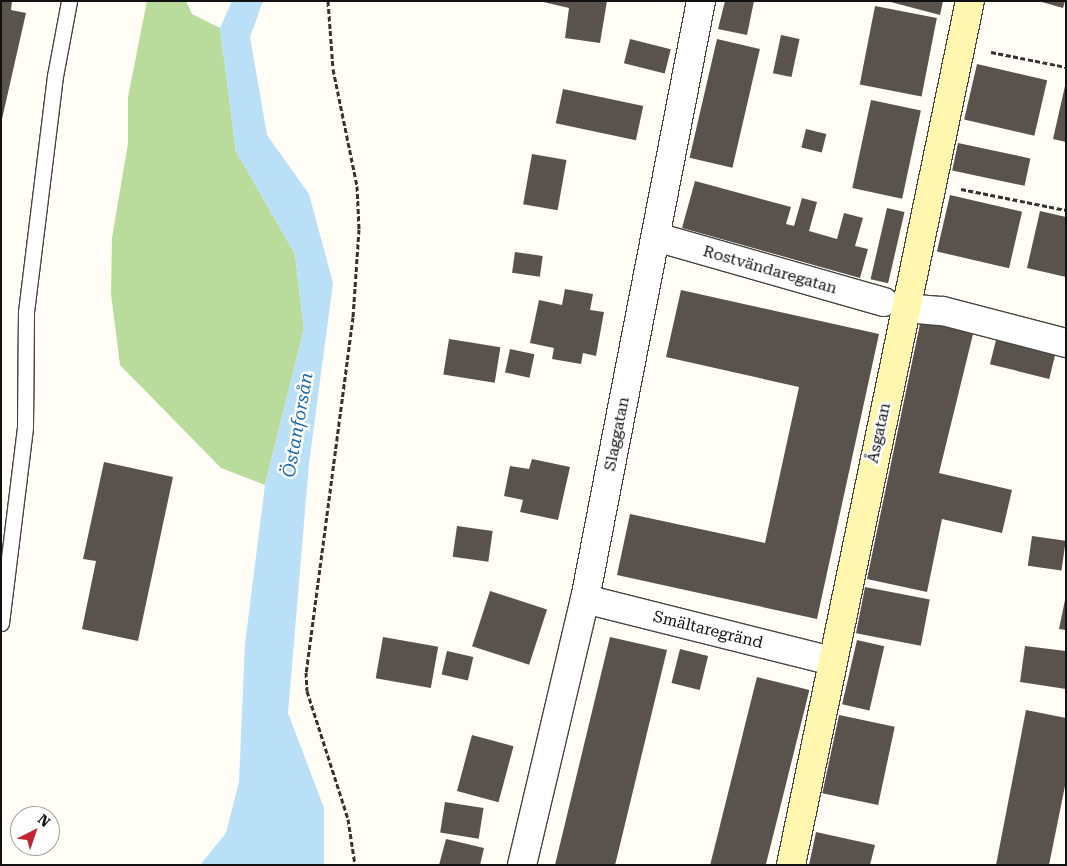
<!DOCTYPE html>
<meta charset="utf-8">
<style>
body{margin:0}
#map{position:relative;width:1067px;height:866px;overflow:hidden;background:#fffdf5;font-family:"Roboto Serif",serif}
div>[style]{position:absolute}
.forest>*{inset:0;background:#b9dc9c}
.water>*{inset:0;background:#b9e0f7}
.building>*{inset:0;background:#5a524d;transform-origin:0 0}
.path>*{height:3px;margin-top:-1.5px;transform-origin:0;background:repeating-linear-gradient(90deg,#333 0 5px,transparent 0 7.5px)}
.roads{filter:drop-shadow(1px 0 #444) drop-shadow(-1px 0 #444) drop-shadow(0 1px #444) drop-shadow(0 -1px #444)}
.lane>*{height:15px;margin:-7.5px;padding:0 7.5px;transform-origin:7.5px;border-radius:7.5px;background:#fff}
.street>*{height:28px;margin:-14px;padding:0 14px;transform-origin:14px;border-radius:14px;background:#fff}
.secondary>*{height:28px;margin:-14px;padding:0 14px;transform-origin:14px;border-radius:14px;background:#fff6b0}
span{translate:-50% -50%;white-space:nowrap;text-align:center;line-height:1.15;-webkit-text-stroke:5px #fff;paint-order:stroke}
.street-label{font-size:16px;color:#111}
.water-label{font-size:18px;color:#1768a6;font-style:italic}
.frame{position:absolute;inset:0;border:2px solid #111;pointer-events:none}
.north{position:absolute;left:10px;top:806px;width:50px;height:50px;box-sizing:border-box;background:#fff;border:1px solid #a0a0a0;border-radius:50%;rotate:41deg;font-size:14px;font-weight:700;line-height:20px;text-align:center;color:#111}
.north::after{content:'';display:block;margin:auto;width:18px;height:22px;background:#c4262e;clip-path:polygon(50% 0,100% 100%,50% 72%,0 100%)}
</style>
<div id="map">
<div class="forest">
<i style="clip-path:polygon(147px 1px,186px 1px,192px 14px,220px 28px,236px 151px,295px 254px,304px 329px,265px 485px,221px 468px,120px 365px,111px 294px,112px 238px,128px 143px,128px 97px)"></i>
</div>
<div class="water">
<i style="clip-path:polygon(232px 1px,263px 1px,250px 37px,267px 135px,309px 194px,333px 283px,309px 463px,288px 713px,324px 808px,324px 865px,200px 865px,226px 833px,239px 782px,245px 644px,265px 485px,304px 329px,295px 254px,236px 151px,220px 28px)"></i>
</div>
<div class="building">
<i style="clip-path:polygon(1px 1px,12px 1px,11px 10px,26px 13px,2px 119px)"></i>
<i style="clip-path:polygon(539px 1px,607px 1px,600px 43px,565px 38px,569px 8px)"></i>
<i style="clip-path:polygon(725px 1px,754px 1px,747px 35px,718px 29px)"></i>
<i style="clip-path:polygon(887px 1px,943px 1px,940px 15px)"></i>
<i style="clip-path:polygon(1038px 1px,1065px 1px,1063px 8px)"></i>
<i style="left:875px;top:6px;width:63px;height:80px;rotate:11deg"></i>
<i style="left:781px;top:35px;width:19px;height:39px;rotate:12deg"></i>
<i style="left:630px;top:39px;width:42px;height:25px;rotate:14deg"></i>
<i style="left:717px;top:39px;width:44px;height:122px;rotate:13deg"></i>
<i style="left:977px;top:64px;width:72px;height:57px;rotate:13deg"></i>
<i style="clip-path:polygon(1065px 86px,1066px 86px,1066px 142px,1053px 139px)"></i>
<i style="left:563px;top:89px;width:82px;height:35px;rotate:12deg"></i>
<i style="left:871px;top:100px;width:51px;height:90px;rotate:12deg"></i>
<i style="left:806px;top:129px;width:21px;height:19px;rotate:14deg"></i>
<i style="left:958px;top:143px;width:74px;height:28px;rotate:12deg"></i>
<i style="left:532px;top:154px;width:35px;height:51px;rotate:10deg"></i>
<i style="clip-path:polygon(695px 181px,791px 207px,786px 224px,794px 226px,802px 198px,817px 202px,809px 231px,837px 239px,844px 213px,863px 218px,855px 246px,868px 249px,860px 278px,682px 228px)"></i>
<i style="left:950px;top:195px;width:74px;height:58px;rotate:13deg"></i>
<i style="left:887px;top:208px;width:18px;height:73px;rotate:13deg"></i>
<i style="clip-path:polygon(1040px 211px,1066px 217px,1066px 277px,1027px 268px)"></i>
<i style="left:515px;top:252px;width:28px;height:21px;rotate:8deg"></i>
<i style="clip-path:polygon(565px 289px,593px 294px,590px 310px,604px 312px,596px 356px,583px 353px,581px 364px,552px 359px,554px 348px,530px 343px,539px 300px,562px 305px)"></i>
<i style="clip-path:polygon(681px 290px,879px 334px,817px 619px,617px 575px,630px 514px,765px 543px,799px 387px,666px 357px)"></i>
<i style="clip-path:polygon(921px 319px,974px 330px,939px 473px,1012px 490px,1002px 533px,942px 519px,927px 592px,867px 579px)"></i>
<i style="left:997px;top:336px;width:61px;height:29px;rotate:14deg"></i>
<i style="left:449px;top:339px;width:52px;height:36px;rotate:9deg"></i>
<i style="left:510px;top:349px;width:25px;height:24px;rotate:12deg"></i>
<i style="clip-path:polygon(532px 459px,570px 467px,558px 520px,520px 512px,523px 500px,504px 496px,510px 466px,529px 469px)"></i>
<i style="clip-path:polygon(104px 462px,173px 477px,138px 641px,82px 629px,96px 561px,83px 559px)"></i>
<i style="left:457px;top:526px;width:36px;height:31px;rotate:8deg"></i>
<i style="left:1032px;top:536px;width:34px;height:30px;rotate:8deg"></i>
<i style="left:865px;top:587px;width:66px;height:47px;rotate:11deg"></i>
<i style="left:490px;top:591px;width:60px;height:58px;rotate:18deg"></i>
<i style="clip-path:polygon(1065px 600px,1066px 600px,1066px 630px,1059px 629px)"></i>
<i style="left:383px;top:637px;width:56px;height:42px;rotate:10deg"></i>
<i style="clip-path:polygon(610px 637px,667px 650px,618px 853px,615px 865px,555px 865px)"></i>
<i style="left:857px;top:640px;width:28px;height:66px;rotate:13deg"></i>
<i style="clip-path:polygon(1025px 646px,1066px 651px,1066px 689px,1020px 682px)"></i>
<i style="left:680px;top:649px;width:29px;height:35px;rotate:14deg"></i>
<i style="left:447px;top:651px;width:27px;height:24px;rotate:13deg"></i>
<i style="left:757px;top:677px;width:54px;height:193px;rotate:14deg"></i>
<i style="clip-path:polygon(1026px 710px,1066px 718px,1066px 781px,1049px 865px,996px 865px)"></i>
<i style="left:839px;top:715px;width:57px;height:80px;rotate:12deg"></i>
<i style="left:472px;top:735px;width:43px;height:58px;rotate:15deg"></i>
<i style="left:445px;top:802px;width:39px;height:31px;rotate:9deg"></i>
<i style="clip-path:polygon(816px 832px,875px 845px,870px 865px,809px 865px)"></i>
<i style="clip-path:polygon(446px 839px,484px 848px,480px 865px,439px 865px)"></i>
</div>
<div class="path">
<i style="left:328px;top:1px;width:68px;rotate:85.8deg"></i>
<i style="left:333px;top:69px;width:119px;rotate:78.4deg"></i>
<i style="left:357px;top:186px;width:43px;rotate:87.3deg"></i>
<i style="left:359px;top:229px;width:88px;rotate:93.9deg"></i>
<i style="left:353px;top:317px;width:358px;rotate:97.5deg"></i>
<i style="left:306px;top:672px;width:19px;rotate:87deg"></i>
<i style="left:307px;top:691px;width:134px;rotate:72.2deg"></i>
<i style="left:348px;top:819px;width:47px;rotate:81.3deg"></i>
<i style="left:991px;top:52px;width:76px;rotate:11.3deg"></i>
<i style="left:961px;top:189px;width:107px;rotate:11.3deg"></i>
</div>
<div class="roads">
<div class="lane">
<i style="left:1px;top:623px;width:197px;rotate:-83deg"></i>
<i style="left:25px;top:427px;width:115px;rotate:-89.5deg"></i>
<i style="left:26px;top:312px;width:238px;rotate:-83deg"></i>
<i style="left:55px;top:76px;width:76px;rotate:-79.4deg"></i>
</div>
<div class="street">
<i style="left:656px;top:237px;width:237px;rotate:15.9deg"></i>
<i style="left:905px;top:308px;width:38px;rotate:5deg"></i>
<i style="left:943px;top:311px;width:127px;rotate:14.6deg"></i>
<i style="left:585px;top:599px;width:255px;rotate:14.1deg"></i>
<i style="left:522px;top:865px;width:273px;rotate:-76.7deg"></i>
<i style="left:585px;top:599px;width:609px;rotate:-79.02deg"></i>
</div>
<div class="secondary">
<i style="left:791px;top:865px;width:882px;rotate:-78.3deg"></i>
</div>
</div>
<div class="street-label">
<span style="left:770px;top:270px;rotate:16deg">Rostvändaregatan</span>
<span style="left:879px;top:433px;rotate:-78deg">Åsgatan</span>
<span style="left:617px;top:434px;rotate:-79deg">Slaggatan</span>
<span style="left:708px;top:630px;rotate:14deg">Smältaregränd</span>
</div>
<div class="water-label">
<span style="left:298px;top:425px;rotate:-80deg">Östanforsån</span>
</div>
<div class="frame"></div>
<div class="north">N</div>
</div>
